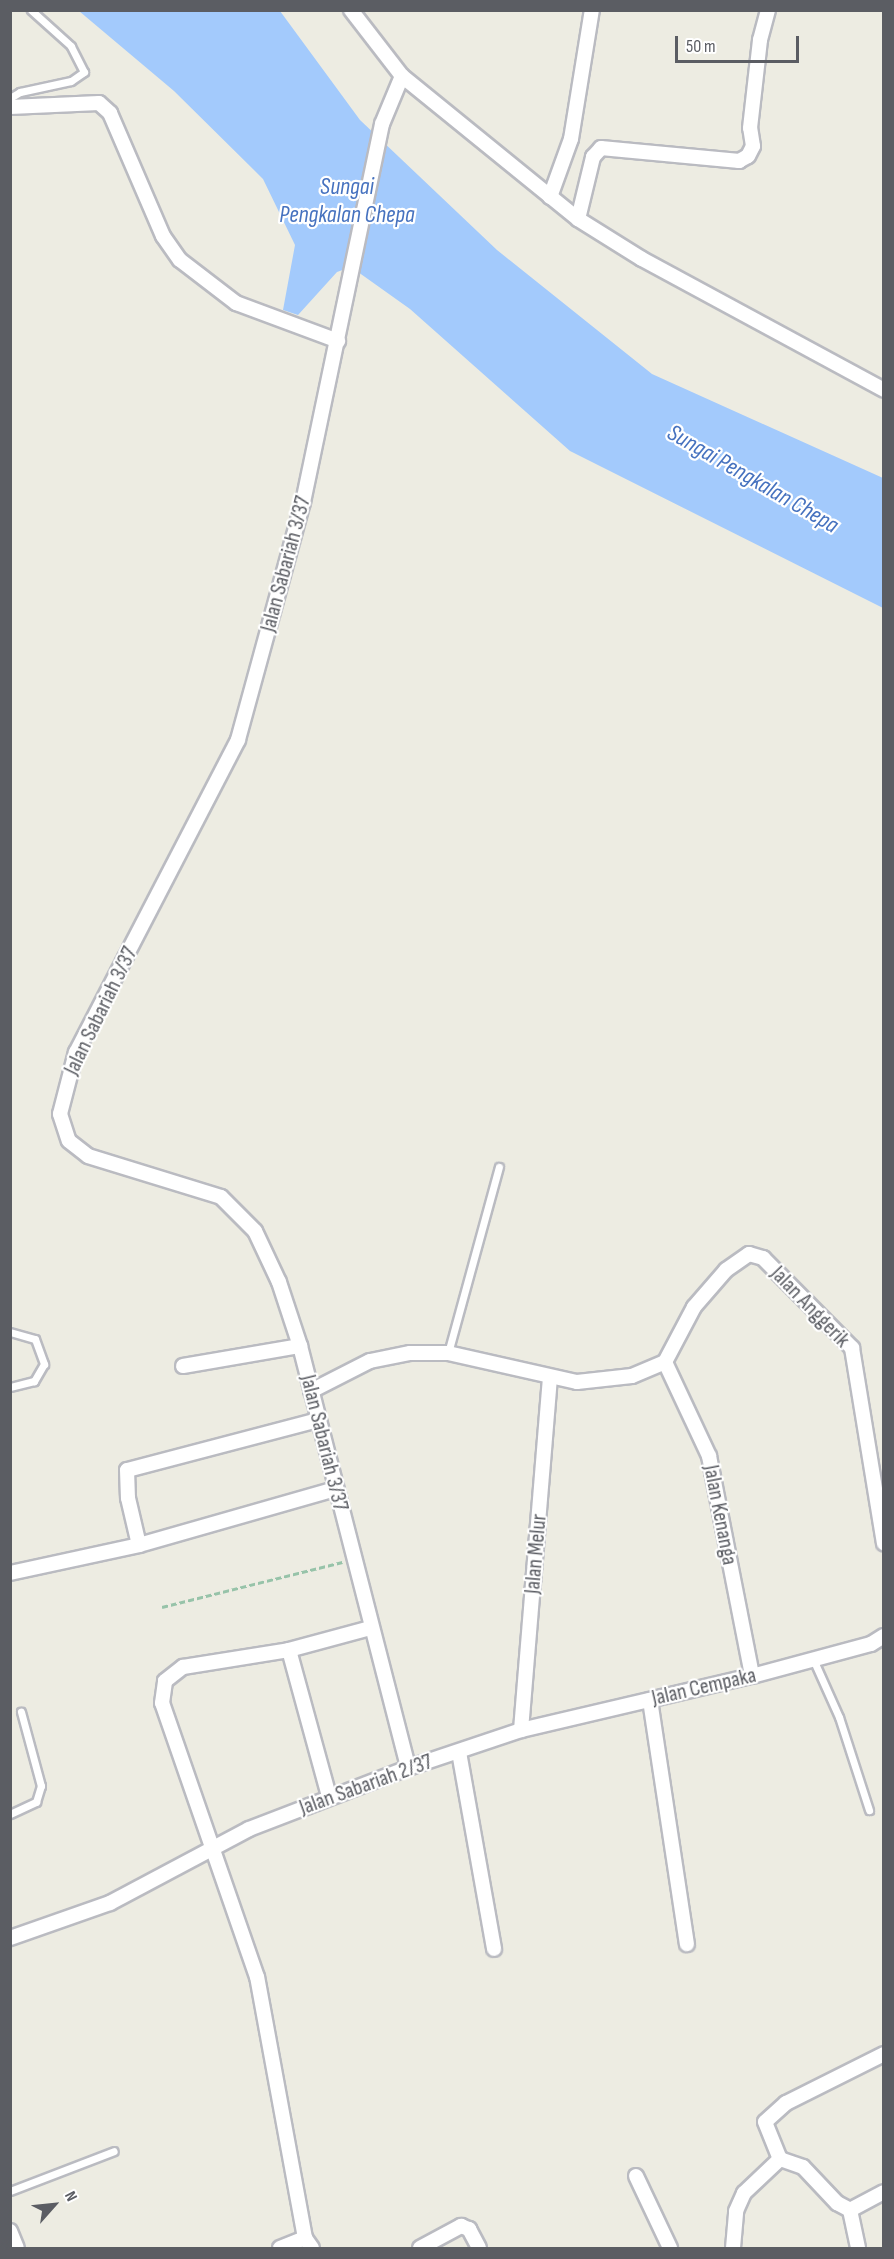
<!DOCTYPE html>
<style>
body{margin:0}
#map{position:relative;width:894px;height:2259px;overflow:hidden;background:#edece2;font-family:"Sofia Sans Condensed",sans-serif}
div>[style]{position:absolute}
.water>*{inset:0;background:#a3cafc}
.path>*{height:3px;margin-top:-1.5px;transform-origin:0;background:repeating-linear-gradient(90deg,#97c3a9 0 6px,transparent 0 9px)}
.roads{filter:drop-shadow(2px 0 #babbc1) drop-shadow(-2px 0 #babbc1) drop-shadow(0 2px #babbc1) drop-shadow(0 -2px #babbc1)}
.service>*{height:7px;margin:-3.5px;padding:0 3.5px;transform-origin:3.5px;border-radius:3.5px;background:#fff}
.minor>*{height:14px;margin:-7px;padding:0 7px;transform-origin:7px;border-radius:7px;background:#fff}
span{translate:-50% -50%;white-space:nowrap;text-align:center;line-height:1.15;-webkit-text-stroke:4.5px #fff;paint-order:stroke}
.street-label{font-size:22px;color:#5b5d63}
.water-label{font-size:24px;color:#4672bf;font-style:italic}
.frame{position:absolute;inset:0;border:12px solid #5b5d63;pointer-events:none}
.north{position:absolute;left:24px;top:2175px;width:60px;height:60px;-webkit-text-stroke:4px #fff;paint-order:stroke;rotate:63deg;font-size:16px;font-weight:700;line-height:24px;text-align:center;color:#5b5d63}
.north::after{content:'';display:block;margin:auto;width:21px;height:27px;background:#5b5d63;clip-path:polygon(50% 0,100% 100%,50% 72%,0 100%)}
.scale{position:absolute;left:675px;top:36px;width:124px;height:27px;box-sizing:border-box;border:3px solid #5b5d63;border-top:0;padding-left:8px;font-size:18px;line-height:21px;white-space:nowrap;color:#5b5d63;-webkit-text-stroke:4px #fff;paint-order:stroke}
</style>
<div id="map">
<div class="water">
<i style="clip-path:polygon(79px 11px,280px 11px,360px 120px,497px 250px,652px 374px,883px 478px,883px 608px,570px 451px,410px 309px,351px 267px,337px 272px,298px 315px,283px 310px,295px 245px,263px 179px,174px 91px)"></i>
</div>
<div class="path">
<i style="left:162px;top:1607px;width:186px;rotate:-14deg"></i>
</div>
<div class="roads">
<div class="service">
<i style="left:10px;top:98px;width:12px;rotate:-31deg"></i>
<i style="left:20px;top:92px;width:52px;rotate:-12.2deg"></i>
<i style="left:71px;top:81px;width:16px;rotate:-35deg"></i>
<i style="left:84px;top:72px;width:29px;rotate:-117deg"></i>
<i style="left:71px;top:46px;width:54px;rotate:-138deg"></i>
<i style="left:10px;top:1332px;width:26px;rotate:16deg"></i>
<i style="left:35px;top:1339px;width:27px;rotate:70deg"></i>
<i style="left:44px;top:1364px;width:20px;rotate:120deg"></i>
<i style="left:34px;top:1381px;width:25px;rotate:166deg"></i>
<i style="left:448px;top:1353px;width:193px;rotate:-74.7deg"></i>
<i style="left:813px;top:1659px;width:64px;rotate:65.9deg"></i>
<i style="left:839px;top:1717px;width:98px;rotate:72.1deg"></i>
<i style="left:10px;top:1814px;width:29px;rotate:-25deg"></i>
<i style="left:36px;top:1802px;width:17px;rotate:-73deg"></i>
<i style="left:41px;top:1786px;width:77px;rotate:-105.1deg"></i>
<i style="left:10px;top:2191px;width:111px;rotate:-21deg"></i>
</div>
<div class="minor">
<i style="left:351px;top:10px;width:83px;rotate:52.3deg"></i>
<i style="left:402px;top:76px;width:227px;rotate:39.1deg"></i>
<i style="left:578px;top:219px;width:75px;rotate:32deg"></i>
<i style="left:642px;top:259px;width:275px;rotate:28.4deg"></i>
<i style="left:402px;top:76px;width:52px;rotate:112.6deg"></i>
<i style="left:382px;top:124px;width:386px;rotate:101.8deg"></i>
<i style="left:303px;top:502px;width:247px;rotate:105.3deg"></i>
<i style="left:238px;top:740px;width:352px;rotate:117.4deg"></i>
<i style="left:76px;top:1052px;width:64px;rotate:104.5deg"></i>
<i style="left:60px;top:1114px;width:28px;rotate:72deg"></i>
<i style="left:69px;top:1141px;width:24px;rotate:38deg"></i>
<i style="left:88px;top:1156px;width:139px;rotate:17.1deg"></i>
<i style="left:221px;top:1197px;width:48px;rotate:45deg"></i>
<i style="left:255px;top:1231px;width:56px;rotate:64.8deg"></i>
<i style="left:279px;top:1282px;width:67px;rotate:71.8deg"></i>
<i style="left:300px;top:1346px;width:436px;rotate:75.6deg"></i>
<i style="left:10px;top:107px;width:89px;rotate:-2.6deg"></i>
<i style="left:99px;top:103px;width:15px;rotate:42deg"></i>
<i style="left:110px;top:113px;width:134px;rotate:66.7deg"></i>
<i style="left:163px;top:236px;width:29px;rotate:55deg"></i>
<i style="left:180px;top:260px;width:71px;rotate:37.5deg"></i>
<i style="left:236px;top:303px;width:109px;rotate:20.4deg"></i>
<i style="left:550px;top:197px;width:62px;rotate:-70.1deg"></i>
<i style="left:571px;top:139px;width:131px;rotate:-80.8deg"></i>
<i style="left:578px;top:219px;width:64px;rotate:-76.4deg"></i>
<i style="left:593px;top:157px;width:12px;rotate:-48deg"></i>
<i style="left:601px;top:148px;width:139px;rotate:5.4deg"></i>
<i style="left:739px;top:161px;width:10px;rotate:-29deg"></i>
<i style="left:748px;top:156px;width:11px;rotate:-63deg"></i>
<i style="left:753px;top:146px;width:18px;rotate:-99deg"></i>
<i style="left:750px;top:128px;width:89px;rotate:-83.5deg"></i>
<i style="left:760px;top:40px;width:31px;rotate:-75deg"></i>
<i style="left:665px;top:1362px;width:62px;rotate:-62.2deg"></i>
<i style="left:694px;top:1307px;width:49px;rotate:-49.1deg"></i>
<i style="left:726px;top:1270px;width:28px;rotate:-35deg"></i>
<i style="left:749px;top:1254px;width:15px;rotate:16deg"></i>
<i style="left:763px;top:1258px;width:127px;rotate:45.3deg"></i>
<i style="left:852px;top:1348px;width:198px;rotate:80.7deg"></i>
<i style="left:665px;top:1362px;width:104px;rotate:64.9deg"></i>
<i style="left:709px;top:1456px;width:224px;rotate:78.9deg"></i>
<i style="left:183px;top:1366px;width:119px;rotate:-9.7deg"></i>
<i style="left:311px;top:1391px;width:66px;rotate:-27deg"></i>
<i style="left:370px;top:1361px;width:41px;rotate:-11.3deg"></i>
<i style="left:410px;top:1353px;width:38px"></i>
<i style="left:448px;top:1353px;width:132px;rotate:12.7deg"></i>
<i style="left:577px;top:1382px;width:55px;rotate:-6.2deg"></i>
<i style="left:632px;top:1376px;width:36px;rotate:-23deg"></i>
<i style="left:318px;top:1420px;width:197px;rotate:165.3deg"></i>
<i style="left:127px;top:1470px;width:28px;rotate:88deg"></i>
<i style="left:128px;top:1498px;width:48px;rotate:76.8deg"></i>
<i style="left:139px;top:1545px;width:205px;rotate:-15.9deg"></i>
<i style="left:10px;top:1573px;width:132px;rotate:-12.2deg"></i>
<i style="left:289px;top:1650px;width:151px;rotate:74.7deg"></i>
<i style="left:650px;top:1700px;width:247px;rotate:81.4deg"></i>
<i style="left:521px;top:1730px;width:353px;rotate:-85.3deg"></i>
<i style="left:459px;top:1752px;width:200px;rotate:79.9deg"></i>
<i style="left:10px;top:1938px;width:106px;rotate:-19.3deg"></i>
<i style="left:110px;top:1903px;width:157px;rotate:-28deg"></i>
<i style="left:249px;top:1829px;width:170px;rotate:-21deg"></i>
<i style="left:408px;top:1768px;width:119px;rotate:-18.6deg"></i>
<i style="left:521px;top:1730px;width:237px;rotate:-13.2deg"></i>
<i style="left:752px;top:1676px;width:123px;rotate:-15.1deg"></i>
<i style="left:871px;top:1644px;width:15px;rotate:-32deg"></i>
<i style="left:884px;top:2054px;width:110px;rotate:153.4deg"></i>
<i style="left:786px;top:2103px;width:28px;rotate:138deg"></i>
<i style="left:765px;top:2122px;width:40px;rotate:68deg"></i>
<i style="left:780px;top:2159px;width:24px;rotate:19deg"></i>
<i style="left:803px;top:2167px;width:50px;rotate:46.6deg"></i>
<i style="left:837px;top:2203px;width:15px;rotate:28deg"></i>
<i style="left:850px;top:2210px;width:38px;rotate:-28deg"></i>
<i style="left:636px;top:2176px;width:80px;rotate:64.7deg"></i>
<i style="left:850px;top:2210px;width:39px;rotate:78deg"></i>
<i style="left:10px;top:2231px;width:18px;rotate:68deg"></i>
<i style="left:280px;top:2248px;width:27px;rotate:-22deg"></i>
<i style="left:312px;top:2248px;width:12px;rotate:-125deg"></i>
<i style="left:305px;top:2238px;width:265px;rotate:-100.4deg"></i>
<i style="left:257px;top:1977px;width:290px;rotate:-109.1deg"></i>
<i style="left:162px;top:1703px;width:22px;rotate:-82deg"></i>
<i style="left:165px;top:1681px;width:23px;rotate:-38deg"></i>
<i style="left:183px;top:1667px;width:107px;rotate:-9.1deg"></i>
<i style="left:289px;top:1650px;width:84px;rotate:-15.2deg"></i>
<i style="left:420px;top:2248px;width:47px;rotate:-28.2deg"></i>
<i style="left:461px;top:2226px;width:9px;rotate:21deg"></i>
<i style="left:469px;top:2229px;width:21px;rotate:62deg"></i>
<i style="left:733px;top:2248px;width:37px;rotate:-85deg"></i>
<i style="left:736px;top:2211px;width:20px;rotate:-66deg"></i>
<i style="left:744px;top:2193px;width:50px;rotate:-43.4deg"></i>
</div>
</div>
<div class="street-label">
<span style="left:286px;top:564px;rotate:-75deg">Jalan Sabariah 3/37</span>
<span style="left:101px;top:1011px;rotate:-64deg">Jalan Sabariah 3/37</span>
<span style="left:810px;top:1307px;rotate:46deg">Jalan Anggerik</span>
<span style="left:324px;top:1443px;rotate:76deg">Jalan Sabariah 3/37</span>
<span style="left:720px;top:1515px;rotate:79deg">Jalan Kenanga</span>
<span style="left:536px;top:1554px;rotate:-85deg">Jalan Melur</span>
<span style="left:704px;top:1687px;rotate:-13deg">Jalan Cempaka</span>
<span style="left:366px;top:1785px;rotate:-20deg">Jalan Sabariah 2/37</span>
</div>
<div class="water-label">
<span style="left:347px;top:201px">Sungai<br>Pengkalan Chepa</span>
<span style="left:753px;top:479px;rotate:30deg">Sungai Pengkalan Chepa</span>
</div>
<div class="frame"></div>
<div class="north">N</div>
<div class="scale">50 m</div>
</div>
